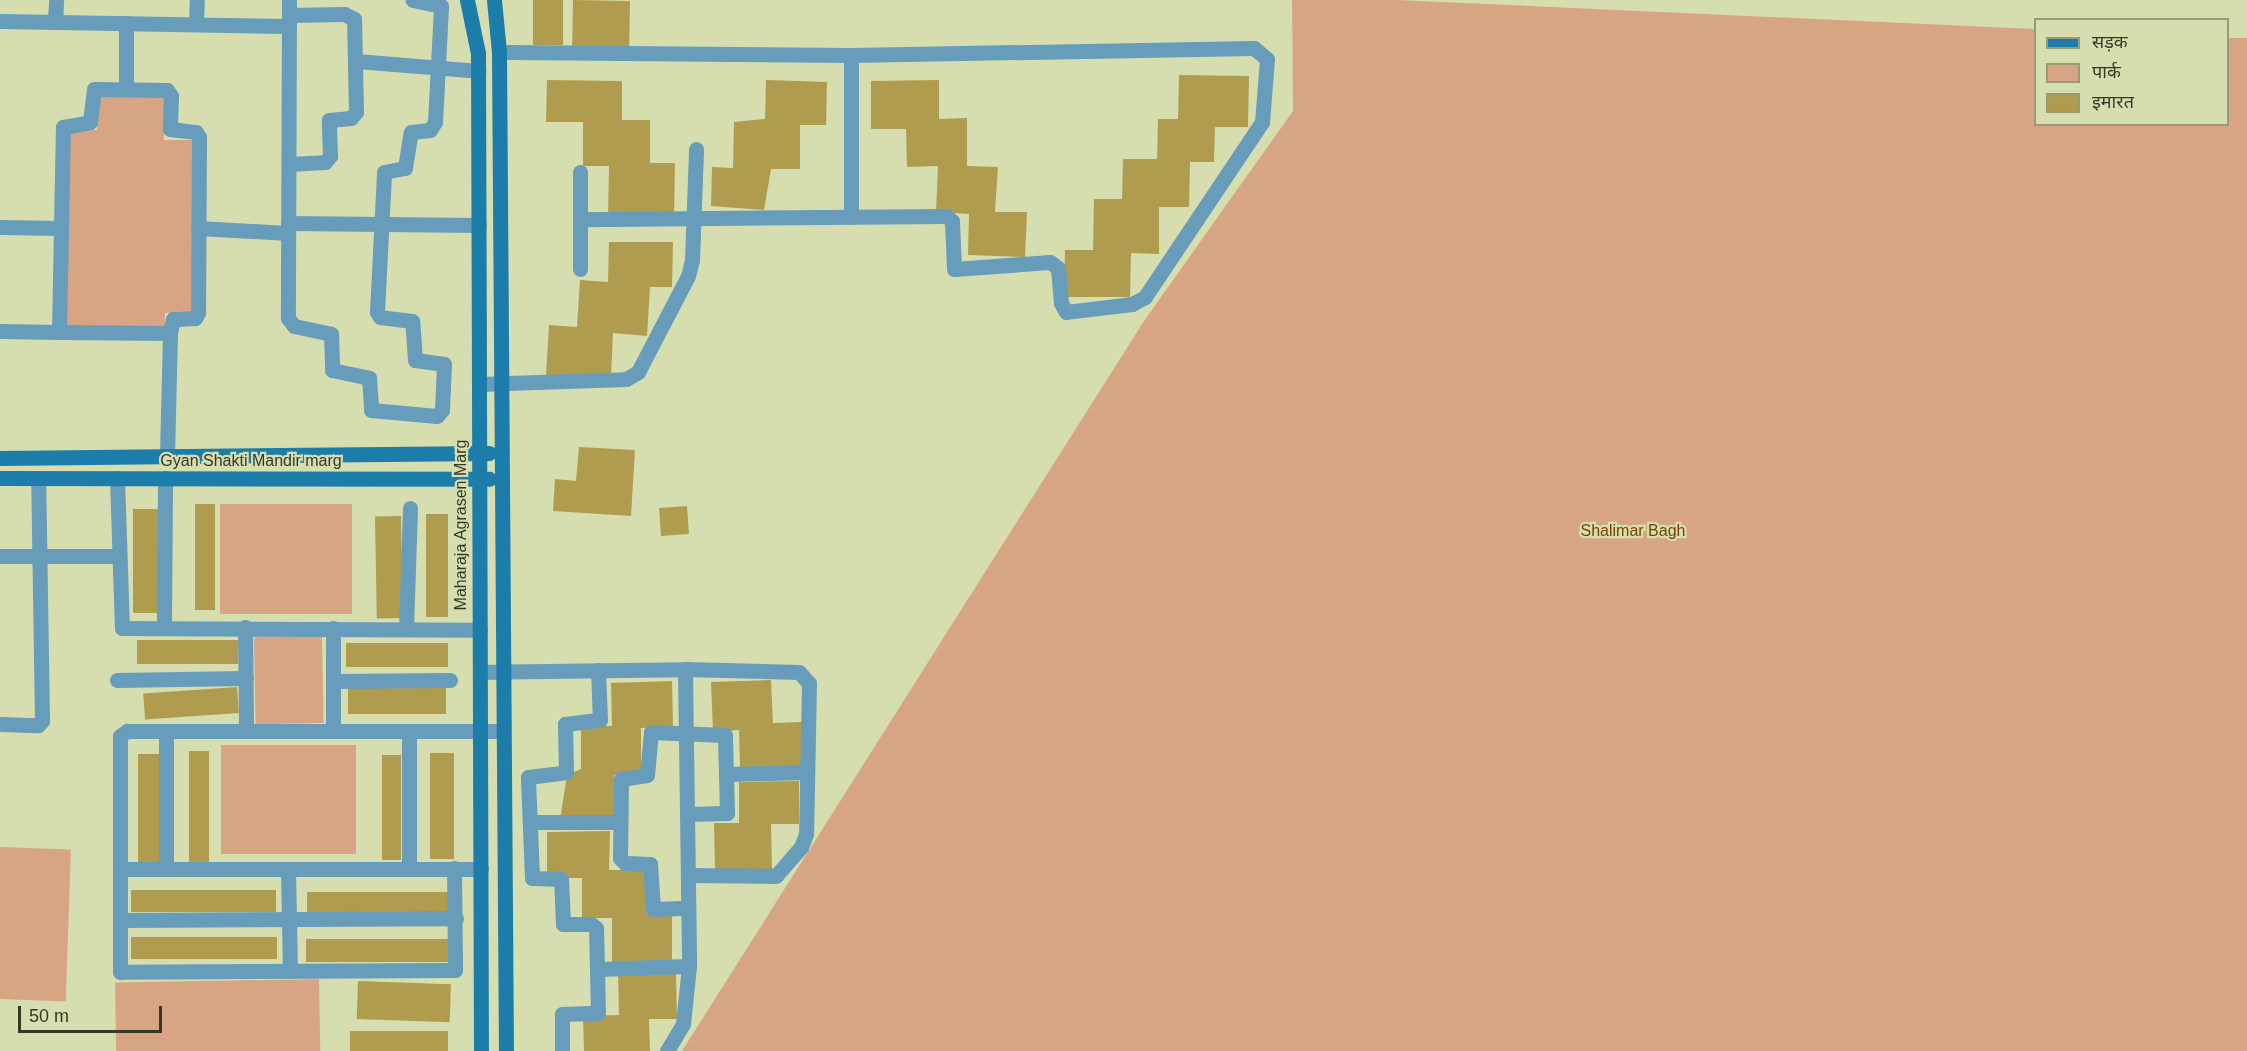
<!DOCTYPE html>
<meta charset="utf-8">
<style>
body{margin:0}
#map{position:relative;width:2247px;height:1051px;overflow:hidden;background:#d6deb0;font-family:Arial,"Noto Sans Devanagari",sans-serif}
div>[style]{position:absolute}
.green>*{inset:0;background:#d7a583;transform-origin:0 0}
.building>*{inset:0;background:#b09c4e;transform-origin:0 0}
.street>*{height:15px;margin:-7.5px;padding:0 7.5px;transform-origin:7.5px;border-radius:7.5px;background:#679cbb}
.secondary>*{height:15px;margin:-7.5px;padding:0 7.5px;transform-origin:7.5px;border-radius:7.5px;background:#1c7caa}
span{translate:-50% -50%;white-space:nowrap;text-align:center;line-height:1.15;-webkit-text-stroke:4.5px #d6deb0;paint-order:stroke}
.street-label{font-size:16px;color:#353826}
.park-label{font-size:16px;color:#7c3f05}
.legend{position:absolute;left:2034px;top:18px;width:195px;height:108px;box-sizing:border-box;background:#d6deb0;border:2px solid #969c79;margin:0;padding:8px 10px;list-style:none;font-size:18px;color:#353826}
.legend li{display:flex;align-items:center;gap:12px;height:30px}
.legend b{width:30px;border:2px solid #969c79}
.scale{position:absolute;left:18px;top:1006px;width:144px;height:27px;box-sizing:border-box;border:3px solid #353826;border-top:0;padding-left:8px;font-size:18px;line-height:21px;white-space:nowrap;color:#353826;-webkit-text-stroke:4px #d6deb0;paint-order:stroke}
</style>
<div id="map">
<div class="green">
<i style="clip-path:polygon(1292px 0,1397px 0,2035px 29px,2036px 124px,2228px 124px,2228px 38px,2247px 38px,2247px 1051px,682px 1051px,1144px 321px,1293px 111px)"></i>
<i style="clip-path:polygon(97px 94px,164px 94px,164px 140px,193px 140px,192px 313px,165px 313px,165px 327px,66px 327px,68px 131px,97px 130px)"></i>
<i style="left:220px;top:504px;width:132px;height:110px"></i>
<i style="left:322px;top:636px;width:87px;height:68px;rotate:89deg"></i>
<i style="left:356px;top:745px;width:109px;height:135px;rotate:90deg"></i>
<i style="left:0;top:847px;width:71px;height:152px;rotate:2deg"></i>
<i style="left:319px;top:979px;width:72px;height:204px;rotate:89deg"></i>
</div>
<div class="building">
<i style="left:533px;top:0;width:30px;height:45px"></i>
<i style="left:573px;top:0;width:57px;height:47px;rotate:1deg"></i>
<i style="clip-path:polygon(1179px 75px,1249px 76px,1248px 127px,1215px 127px,1214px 162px,1190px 162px,1189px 207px,1159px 207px,1159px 254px,1131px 253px,1130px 297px,1064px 297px,1065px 250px,1093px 250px,1094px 199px,1122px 199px,1123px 159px,1157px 159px,1158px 119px,1178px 119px)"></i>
<i style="clip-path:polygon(547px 80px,622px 81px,622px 120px,650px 120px,650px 163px,675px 163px,674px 217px,608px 217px,609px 166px,583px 166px,583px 122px,546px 122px)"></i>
<i style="clip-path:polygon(766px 80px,827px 82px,826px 125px,800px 125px,800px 169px,771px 169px,764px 210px,711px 206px,712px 167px,733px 168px,734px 122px,765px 119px)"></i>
<i style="clip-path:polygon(939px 80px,939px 119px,967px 118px,967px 166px,998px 167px,995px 212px,1027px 212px,1025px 257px,968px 255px,969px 214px,936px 212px,938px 166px,907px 167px,906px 129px,871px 129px,871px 81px)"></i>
<i style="clip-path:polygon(609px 242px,673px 242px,672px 287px,650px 287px,647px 336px,613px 333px,611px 377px,546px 375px,549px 325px,577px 327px,580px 280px,608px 282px)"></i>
<i style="clip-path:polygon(579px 447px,635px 450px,631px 516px,553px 511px,555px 479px,576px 481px)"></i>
<i style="left:195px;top:504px;width:20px;height:106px"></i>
<i style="left:687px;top:506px;width:28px;height:28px;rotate:86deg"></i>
<i style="left:133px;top:509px;width:25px;height:104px"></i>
<i style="left:426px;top:514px;width:22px;height:103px"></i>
<i style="left:401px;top:516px;width:102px;height:26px;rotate:89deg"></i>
<i style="left:238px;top:640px;width:24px;height:101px;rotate:90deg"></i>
<i style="left:448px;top:643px;width:24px;height:102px;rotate:90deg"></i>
<i style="clip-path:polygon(771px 680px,773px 723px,802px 722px,802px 766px,740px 767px,739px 730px,713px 732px,711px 682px)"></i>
<i style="clip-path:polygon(672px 681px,673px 727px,641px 728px,641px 775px,614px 775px,614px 820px,560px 820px,567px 775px,581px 769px,581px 726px,612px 726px,611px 683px)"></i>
<i style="left:237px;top:687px;width:26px;height:94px;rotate:86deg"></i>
<i style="left:446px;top:688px;width:26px;height:98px;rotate:90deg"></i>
<i style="left:189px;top:751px;width:20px;height:112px"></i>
<i style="left:454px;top:753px;width:106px;height:24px;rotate:90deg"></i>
<i style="left:138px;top:754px;width:25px;height:111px"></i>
<i style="left:382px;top:755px;width:19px;height:105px"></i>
<i style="clip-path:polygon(799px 781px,799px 824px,771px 824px,772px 869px,715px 871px,714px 823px,739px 823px,739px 782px)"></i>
<i style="clip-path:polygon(610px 831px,609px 870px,647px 870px,648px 913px,672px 913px,672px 964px,612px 964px,612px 918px,582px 918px,582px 878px,547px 878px,547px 832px)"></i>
<i style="left:276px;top:890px;width:22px;height:145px;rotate:90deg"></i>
<i style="left:307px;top:892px;width:143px;height:20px"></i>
<i style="left:131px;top:937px;width:146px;height:22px"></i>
<i style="left:451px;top:939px;width:23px;height:145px;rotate:90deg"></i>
<i style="clip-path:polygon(676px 972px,677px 1019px,649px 1019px,650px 1051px,584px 1051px,583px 1016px,619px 1015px,618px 973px)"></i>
<i style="left:358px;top:981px;width:93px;height:38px;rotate:2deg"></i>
<i style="left:350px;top:1031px;width:98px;height:20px"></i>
</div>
<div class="street">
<i style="left:289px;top:0;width:318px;rotate:90.2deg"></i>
<i style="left:288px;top:318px;width:10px;rotate:53deg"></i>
<i style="left:294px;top:326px;width:38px;rotate:12deg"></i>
<i style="left:331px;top:334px;width:36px;rotate:88deg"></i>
<i style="left:332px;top:370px;width:38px;rotate:12deg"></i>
<i style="left:369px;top:378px;width:32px;rotate:86deg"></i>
<i style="left:371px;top:410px;width:66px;rotate:5.2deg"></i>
<i style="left:437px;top:416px;width:8px;rotate:-50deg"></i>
<i style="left:442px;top:410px;width:46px;rotate:-87.5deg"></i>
<i style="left:444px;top:364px;width:29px;rotate:-172deg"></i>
<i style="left:415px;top:360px;width:39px;rotate:-94deg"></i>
<i style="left:412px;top:321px;width:32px;rotate:-173deg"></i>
<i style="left:380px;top:317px;width:6px;rotate:-121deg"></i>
<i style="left:377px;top:312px;width:140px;rotate:-87.1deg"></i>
<i style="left:384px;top:172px;width:21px;rotate:-11deg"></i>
<i style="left:405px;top:168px;width:36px;rotate:-81deg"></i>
<i style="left:411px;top:132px;width:19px;rotate:-6deg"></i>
<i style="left:430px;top:130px;width:9px;rotate:-58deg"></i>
<i style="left:435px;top:122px;width:116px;rotate:-87deg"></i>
<i style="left:441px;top:6px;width:29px;rotate:-168deg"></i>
<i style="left:0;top:21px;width:289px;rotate:1deg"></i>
<i style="left:55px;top:22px;width:22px;rotate:-87deg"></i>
<i style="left:196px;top:24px;width:24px;rotate:-88deg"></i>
<i style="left:499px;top:52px;width:352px;rotate:0.5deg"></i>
<i style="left:851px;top:55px;width:403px;rotate:-1deg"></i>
<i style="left:1254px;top:48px;width:17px;rotate:40deg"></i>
<i style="left:1267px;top:59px;width:63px;rotate:94.5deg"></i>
<i style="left:1262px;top:122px;width:211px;rotate:123.8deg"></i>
<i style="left:1145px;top:297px;width:15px;rotate:152deg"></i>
<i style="left:1132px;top:304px;width:66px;rotate:173.1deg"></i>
<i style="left:1066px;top:312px;width:10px;rotate:-119deg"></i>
<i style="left:1061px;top:303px;width:35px;rotate:-95deg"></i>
<i style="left:1058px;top:268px;width:10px;rotate:-143deg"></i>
<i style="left:1050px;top:262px;width:96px;rotate:175.8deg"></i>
<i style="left:954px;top:269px;width:48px;rotate:-92.4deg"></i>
<i style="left:952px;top:221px;width:8px;rotate:-140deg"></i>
<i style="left:946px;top:216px;width:366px;rotate:179.5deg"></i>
<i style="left:356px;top:61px;width:123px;rotate:4.6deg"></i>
<i style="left:126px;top:88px;width:65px;rotate:-90deg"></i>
<i style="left:94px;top:89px;width:73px;rotate:0.8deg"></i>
<i style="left:167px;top:90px;width:7px;rotate:56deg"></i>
<i style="left:171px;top:96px;width:33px;rotate:92deg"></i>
<i style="left:170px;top:129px;width:26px;rotate:7deg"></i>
<i style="left:196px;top:132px;width:6px;rotate:59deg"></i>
<i style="left:199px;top:137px;width:176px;rotate:90.3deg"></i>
<i style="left:198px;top:313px;width:6px;rotate:121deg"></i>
<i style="left:195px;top:318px;width:22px;rotate:177deg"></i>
<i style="left:173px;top:319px;width:14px;rotate:102deg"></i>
<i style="left:170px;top:333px;width:111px;rotate:-179.5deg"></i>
<i style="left:59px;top:332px;width:205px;rotate:-88.9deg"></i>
<i style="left:63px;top:127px;width:27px;rotate:-10deg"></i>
<i style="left:90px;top:122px;width:33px;rotate:-83deg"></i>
<i style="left:289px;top:164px;width:36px;rotate:-3deg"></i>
<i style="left:325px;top:162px;width:8px;rotate:-50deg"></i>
<i style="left:330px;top:156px;width:36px;rotate:-92deg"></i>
<i style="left:329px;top:120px;width:22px;rotate:-5deg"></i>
<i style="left:351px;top:118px;width:8px;rotate:-50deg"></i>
<i style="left:356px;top:112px;width:93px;rotate:-91.2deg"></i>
<i style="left:354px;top:19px;width:11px;rotate:-153deg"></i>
<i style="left:344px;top:14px;width:55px;rotate:179deg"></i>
<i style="left:580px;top:172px;width:97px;rotate:90deg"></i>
<i style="left:851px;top:217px;width:162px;rotate:-90deg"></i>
<i style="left:288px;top:223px;width:191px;rotate:0.6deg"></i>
<i style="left:0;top:227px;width:60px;rotate:1deg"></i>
<i style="left:198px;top:228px;width:90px;rotate:3.2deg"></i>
<i style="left:0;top:331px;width:59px;rotate:1deg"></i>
<i style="left:479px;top:384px;width:147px;rotate:-1.9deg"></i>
<i style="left:626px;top:379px;width:14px;rotate:-30deg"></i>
<i style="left:638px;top:372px;width:108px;rotate:-62.5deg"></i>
<i style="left:688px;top:276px;width:16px;rotate:-76deg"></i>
<i style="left:692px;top:260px;width:111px;rotate:-87.9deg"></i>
<i style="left:167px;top:456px;width:123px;rotate:-88.6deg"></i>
<i style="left:117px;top:478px;width:150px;rotate:88.1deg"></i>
<i style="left:122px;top:628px;width:358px;rotate:0.3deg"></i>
<i style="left:0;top:556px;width:118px"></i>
<i style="left:164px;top:627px;width:149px;rotate:-89.6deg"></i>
<i style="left:245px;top:627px;width:104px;rotate:89.4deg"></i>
<i style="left:406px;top:629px;width:121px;rotate:-88.1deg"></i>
<i style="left:685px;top:669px;width:114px;rotate:1.5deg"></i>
<i style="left:799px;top:672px;width:15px;rotate:48deg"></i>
<i style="left:809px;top:683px;width:151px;rotate:91.1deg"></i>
<i style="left:806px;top:834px;width:14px;rotate:111deg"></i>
<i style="left:801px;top:847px;width:38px;rotate:131deg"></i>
<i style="left:776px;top:876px;width:88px;rotate:-179.3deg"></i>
<i style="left:480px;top:672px;width:205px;rotate:-0.8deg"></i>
<i style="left:685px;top:669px;width:297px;rotate:89.2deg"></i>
<i style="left:689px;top:966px;width:58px;rotate:95.9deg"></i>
<i style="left:683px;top:1024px;width:31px;rotate:121deg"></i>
<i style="left:117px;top:680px;width:129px;rotate:-0.9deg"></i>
<i style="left:333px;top:681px;width:117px;rotate:-0.5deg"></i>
<i style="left:0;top:724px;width:38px;rotate:2deg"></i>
<i style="left:38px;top:725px;width:6px;rotate:-45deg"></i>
<i style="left:42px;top:721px;width:243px;rotate:-90.9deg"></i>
<i style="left:333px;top:731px;width:103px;rotate:-90deg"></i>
<i style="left:409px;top:731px;width:137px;rotate:90deg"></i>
<i style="left:726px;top:774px;width:81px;rotate:-1.4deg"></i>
<i style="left:687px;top:814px;width:40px;rotate:-1.4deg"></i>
<i style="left:727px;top:813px;width:78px;rotate:-91.5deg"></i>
<i style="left:725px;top:735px;width:74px;rotate:-177.7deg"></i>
<i style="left:651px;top:732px;width:43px;rotate:95.3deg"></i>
<i style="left:647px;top:775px;width:26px;rotate:171deg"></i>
<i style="left:621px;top:779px;width:79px;rotate:90.7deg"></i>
<i style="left:620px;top:858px;width:7px;rotate:45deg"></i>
<i style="left:625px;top:863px;width:25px;rotate:2deg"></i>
<i style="left:650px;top:864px;width:45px;rotate:86.2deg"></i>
<i style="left:653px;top:909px;width:35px;rotate:-2deg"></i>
<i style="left:530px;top:822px;width:90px"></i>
<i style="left:454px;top:868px;width:102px;rotate:89.4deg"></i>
<i style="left:455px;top:970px;width:335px;rotate:179.7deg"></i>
<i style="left:120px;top:972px;width:236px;rotate:-90deg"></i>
<i style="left:120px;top:736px;width:9px;rotate:-36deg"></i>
<i style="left:127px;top:731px;width:376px"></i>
<i style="left:120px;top:869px;width:361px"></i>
<i style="left:166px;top:869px;width:138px;rotate:-90deg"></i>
<i style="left:288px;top:869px;width:102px;rotate:88.9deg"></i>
<i style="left:120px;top:920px;width:336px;rotate:-0.3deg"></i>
<i style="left:597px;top:969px;width:92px;rotate:-1.9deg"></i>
<i style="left:562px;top:1051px;width:37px;rotate:-90deg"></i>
<i style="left:562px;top:1014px;width:36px;rotate:-2deg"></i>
<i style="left:598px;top:1013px;width:85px;rotate:-91.3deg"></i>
<i style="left:596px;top:928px;width:6px;rotate:-141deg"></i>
<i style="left:591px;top:924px;width:28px;rotate:180deg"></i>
<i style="left:563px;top:924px;width:45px;rotate:-92.5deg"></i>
<i style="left:561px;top:879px;width:29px;rotate:-178deg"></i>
<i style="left:532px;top:878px;width:101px;rotate:-92.3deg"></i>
<i style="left:528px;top:777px;width:38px;rotate:-7deg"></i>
<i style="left:566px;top:772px;width:48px;rotate:-91.2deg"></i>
<i style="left:565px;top:724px;width:35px;rotate:-7deg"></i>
<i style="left:600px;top:720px;width:50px;rotate:-92.3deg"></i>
</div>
<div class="secondary">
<i style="left:467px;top:0;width:54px;rotate:78.3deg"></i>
<i style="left:478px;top:53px;width:998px;rotate:89.83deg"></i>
<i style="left:494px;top:0;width:52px;rotate:84.5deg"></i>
<i style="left:499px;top:52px;width:999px;rotate:89.6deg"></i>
<i style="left:0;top:458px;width:489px;rotate:-0.6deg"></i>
<i style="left:0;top:478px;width:489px;rotate:0.1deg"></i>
</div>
<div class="street-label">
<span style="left:251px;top:461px">Gyan Shakti Mandir marg</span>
<span style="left:461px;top:525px;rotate:-90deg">Maharaja Agrasen Marg</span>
</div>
<div class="park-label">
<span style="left:1633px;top:531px">Shalimar Bagh</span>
</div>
<ul class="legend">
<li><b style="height:8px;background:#1c7caa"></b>सड़क</li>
<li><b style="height:16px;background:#d7a583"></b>पार्क</li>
<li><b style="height:16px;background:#b09c4e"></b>इमारत</li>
</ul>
<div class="scale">50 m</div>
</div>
